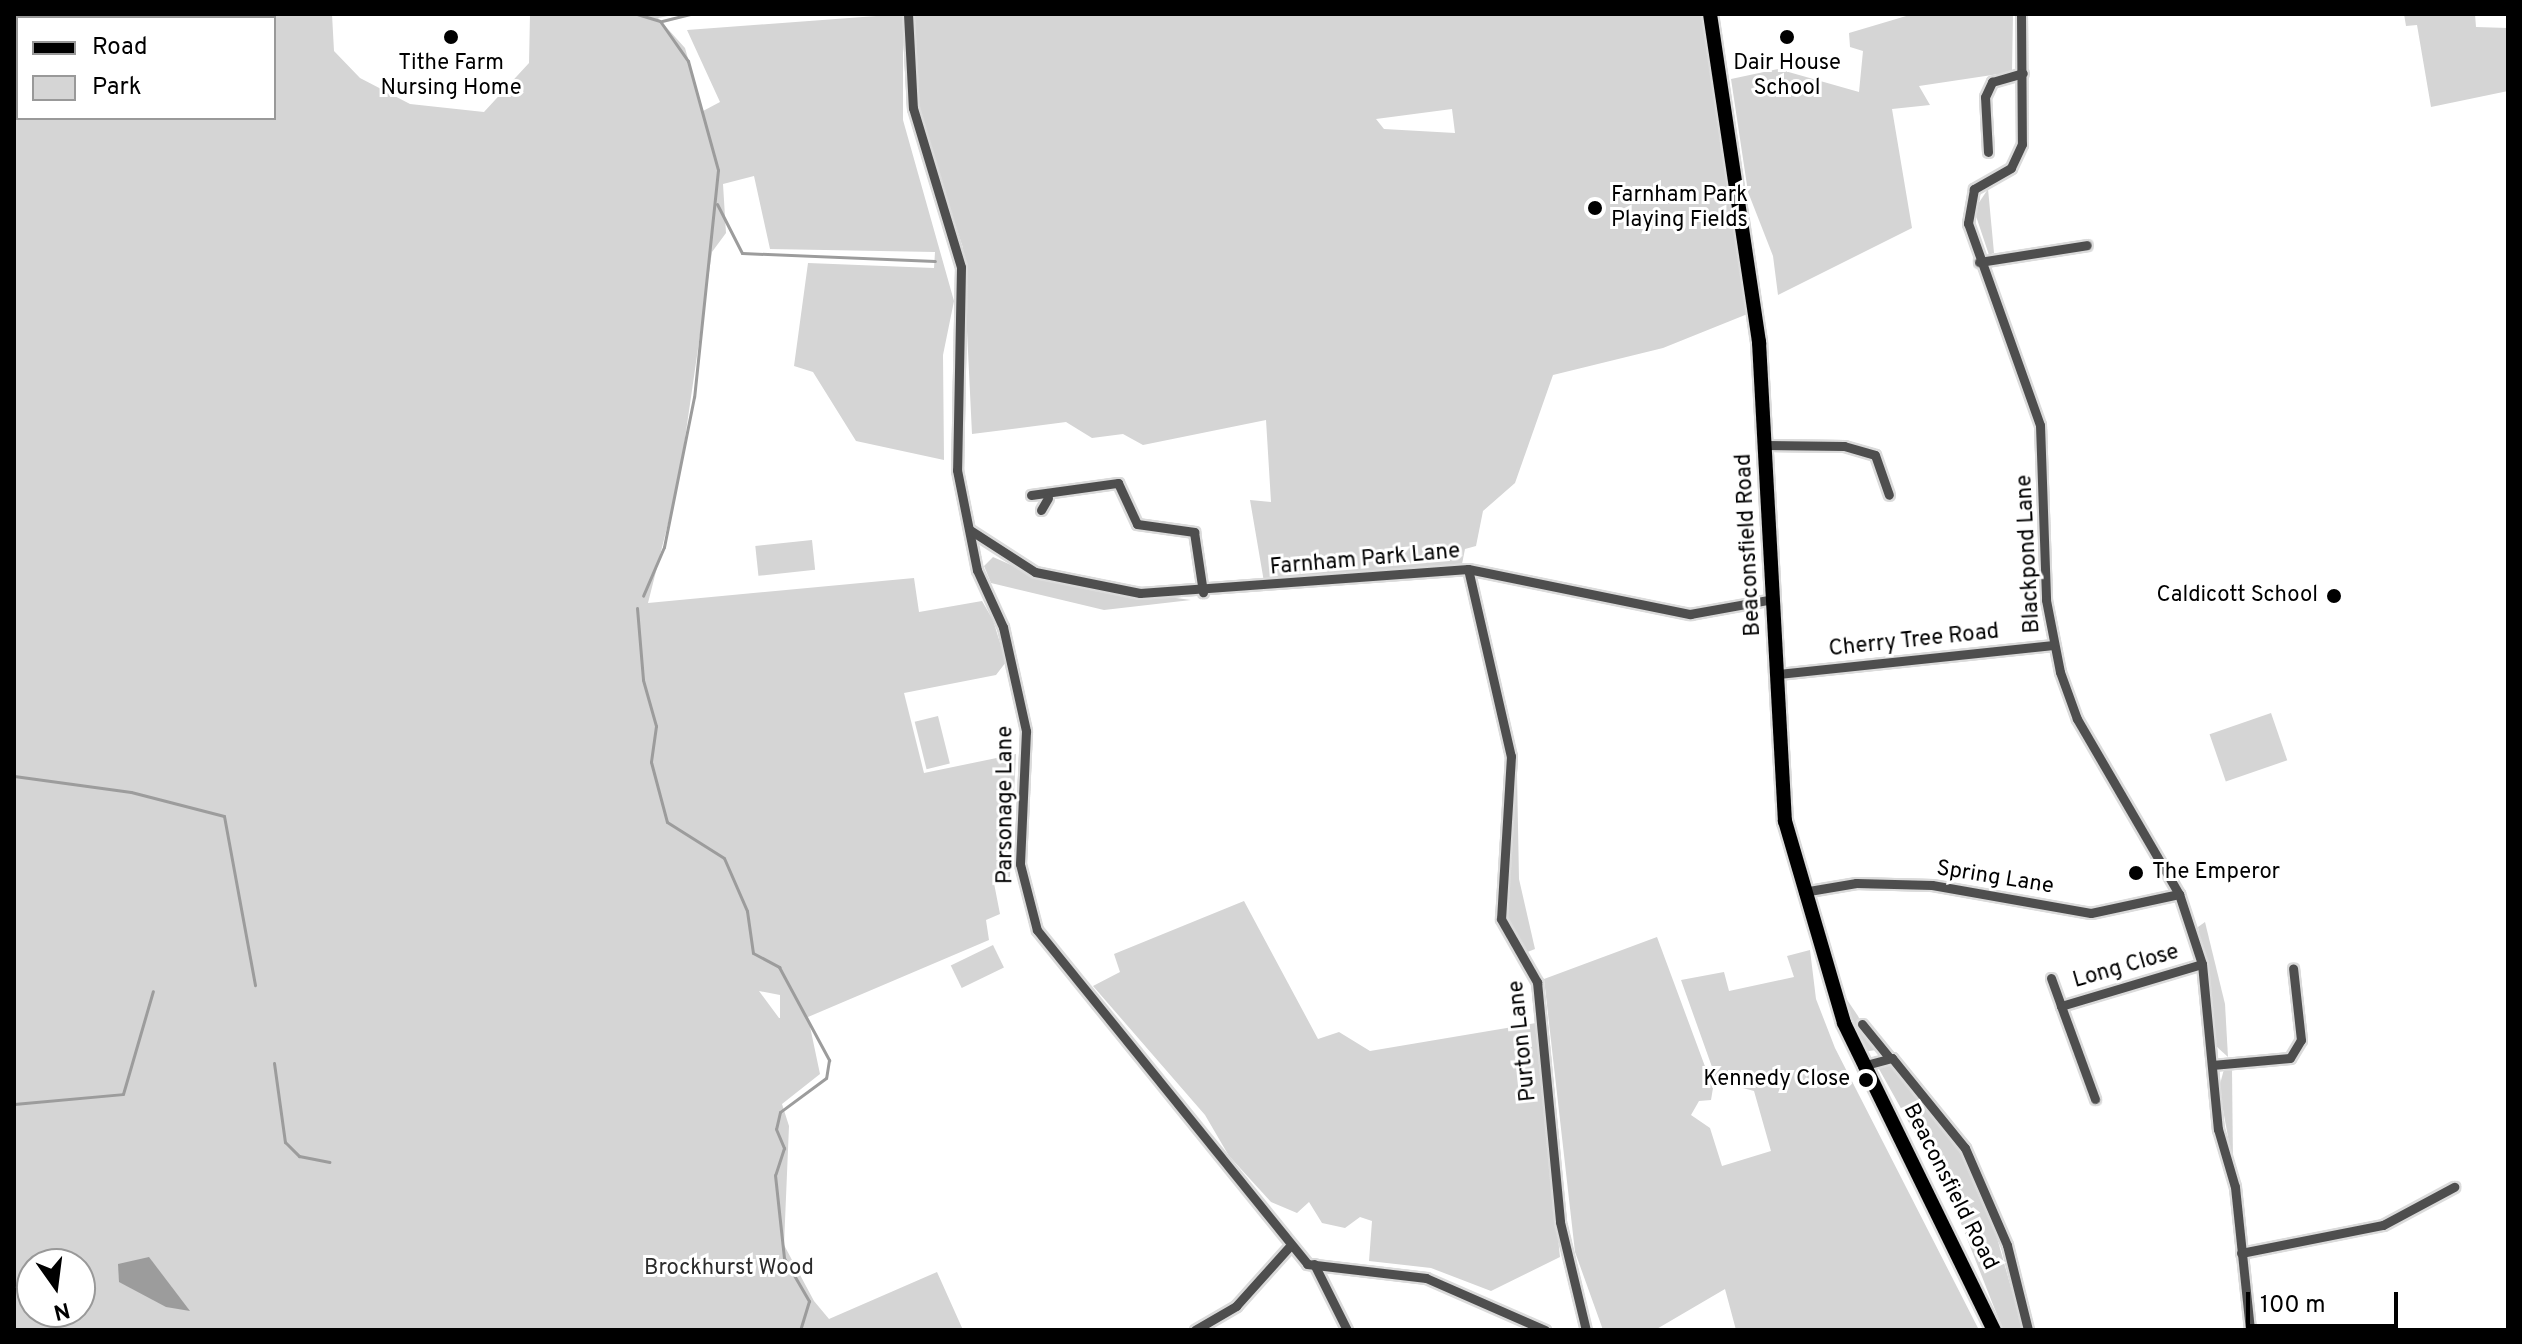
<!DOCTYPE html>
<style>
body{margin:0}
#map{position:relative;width:2522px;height:1344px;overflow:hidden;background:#fff;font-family:Overpass,sans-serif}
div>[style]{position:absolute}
.green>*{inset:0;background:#d5d5d5;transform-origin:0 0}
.water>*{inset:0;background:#9c9c9c}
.stream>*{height:3px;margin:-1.5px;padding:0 1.5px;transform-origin:1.5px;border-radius:1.5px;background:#9c9c9c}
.roads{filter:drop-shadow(2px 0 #dbdbdb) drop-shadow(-2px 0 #dbdbdb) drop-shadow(0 2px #dbdbdb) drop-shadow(0 -2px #dbdbdb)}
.street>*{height:9px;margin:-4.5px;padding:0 4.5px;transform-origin:4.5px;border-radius:4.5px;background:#4e4e4e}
.secondary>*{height:12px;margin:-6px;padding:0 6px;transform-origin:6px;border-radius:6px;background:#1b1b1b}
.primary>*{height:14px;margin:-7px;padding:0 7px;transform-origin:7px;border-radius:7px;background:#000}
.dots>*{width:22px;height:22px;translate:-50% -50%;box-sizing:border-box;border:4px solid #fff;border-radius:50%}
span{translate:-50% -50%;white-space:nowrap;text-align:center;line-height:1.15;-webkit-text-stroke:6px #fff;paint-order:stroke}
.poi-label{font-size:22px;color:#000}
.left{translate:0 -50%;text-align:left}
.right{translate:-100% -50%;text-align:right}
.street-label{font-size:22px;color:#000}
.park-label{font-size:22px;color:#2c2c2c}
.frame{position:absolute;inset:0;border:16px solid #000;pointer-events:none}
.legend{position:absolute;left:16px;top:16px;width:260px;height:104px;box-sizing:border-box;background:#fff;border:2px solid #999;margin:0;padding:10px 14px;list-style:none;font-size:24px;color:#000}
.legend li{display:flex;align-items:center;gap:16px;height:40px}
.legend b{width:40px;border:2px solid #999}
.north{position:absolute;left:16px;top:1248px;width:80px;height:80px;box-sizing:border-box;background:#fff;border:2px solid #999;border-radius:50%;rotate:166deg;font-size:22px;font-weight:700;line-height:32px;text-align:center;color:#000}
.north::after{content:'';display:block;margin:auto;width:28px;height:36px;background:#000;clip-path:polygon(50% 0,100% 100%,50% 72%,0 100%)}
.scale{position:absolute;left:2246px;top:1292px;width:152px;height:36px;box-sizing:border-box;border:4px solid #000;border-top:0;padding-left:10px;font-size:24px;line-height:28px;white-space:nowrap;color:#000;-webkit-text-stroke:6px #fff;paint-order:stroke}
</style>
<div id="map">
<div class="green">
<i style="clip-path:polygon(evenodd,78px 14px,332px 14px,334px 51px,360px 78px,410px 104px,484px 112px,529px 63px,530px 14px,678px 14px,658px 18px,685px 48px,703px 111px,720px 102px,687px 30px,903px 14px,903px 120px,954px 301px,943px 355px,944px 460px,856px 441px,813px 372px,794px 366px,808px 263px,934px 268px,935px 252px,770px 249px,754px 176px,723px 184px,726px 233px,712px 252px,679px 480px,648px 603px,914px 578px,919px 612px,982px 601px,993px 620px,1006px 662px,996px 675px,904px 693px,924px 773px,1016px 754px,1010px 877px,993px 878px,1000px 914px,986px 920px,989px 940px,808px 1017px,820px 1074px,782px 1104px,789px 1126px,784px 1245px,814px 1301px,829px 1319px,937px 1272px,963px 1330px,14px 1330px,14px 35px,18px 118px,274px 118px,274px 18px,66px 18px,78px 14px,759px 991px,780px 995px,780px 1018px,779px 1018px,759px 991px,78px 14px,32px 1264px,80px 1264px,80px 1312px,32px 1312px,32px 1264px)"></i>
<i style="clip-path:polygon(evenodd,911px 14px,1706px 14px,1750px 313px,1663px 348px,1553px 375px,1515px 483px,1483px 511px,1476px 546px,1465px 549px,1462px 564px,1264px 582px,1250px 500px,1271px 502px,1266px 420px,1143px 445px,1123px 434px,1092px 438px,1066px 422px,972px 434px,963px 248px,919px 115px,911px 14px,1452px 109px,1455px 133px,1384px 129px,1376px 119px,1452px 109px)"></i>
<i style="clip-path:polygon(1913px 14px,2013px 14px,2012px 72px,1919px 86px,1930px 105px,1892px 109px,1912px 228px,1778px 295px,1773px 256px,1748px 192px,1731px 79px,1778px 69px,1859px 92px,1863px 51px,1850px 47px,1849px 33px)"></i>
<i style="clip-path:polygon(2404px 14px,2475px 14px,2476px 27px,2508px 28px,2508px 91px,2431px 107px,2417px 25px,2406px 26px)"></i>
<i style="clip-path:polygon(1988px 189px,1994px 253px,1989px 255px,1974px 210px)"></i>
<i style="left:812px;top:540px;width:30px;height:57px;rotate:84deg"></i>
<i style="clip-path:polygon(993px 557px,1048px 581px,1191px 600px,1104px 610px,991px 583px,984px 566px)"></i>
<i style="left:2271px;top:713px;width:50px;height:65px;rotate:71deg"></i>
<i style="left:938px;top:716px;width:49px;height:24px;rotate:76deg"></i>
<i style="clip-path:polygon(1517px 774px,1519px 879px,1535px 949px,1525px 953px,1503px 917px)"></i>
<i style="clip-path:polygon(1244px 901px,1318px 1039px,1339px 1032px,1370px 1051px,1536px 1023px,1560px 1257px,1491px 1291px,1431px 1268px,1369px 1261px,1372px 1221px,1360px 1217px,1345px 1228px,1322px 1223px,1309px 1202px,1297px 1213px,1271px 1202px,1229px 1156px,1205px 1115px,1093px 986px,1120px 972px,1114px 954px)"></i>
<i style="clip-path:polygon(2205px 922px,2225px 1004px,2228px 1057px,2217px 1047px,2198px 927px)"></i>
<i style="clip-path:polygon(1657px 937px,1713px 1088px,1711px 1100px,1699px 1101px,1691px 1115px,1710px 1128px,1722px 1166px,1771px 1151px,1754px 1091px,1717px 1081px,1681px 980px,1724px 972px,1729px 991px,1794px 977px,1787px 956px,1810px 950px,1816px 999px,1835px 1048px,1979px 1330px,1736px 1330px,1725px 1289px,1655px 1330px,1603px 1330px,1575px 1252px,1544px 979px)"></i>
<i style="left:993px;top:945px;width:25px;height:47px;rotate:64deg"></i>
<i style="clip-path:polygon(1837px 985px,1858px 1016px,1876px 1050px,1863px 1052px)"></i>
<i style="clip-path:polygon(1891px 1063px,1957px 1146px,1987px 1202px,2023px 1330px,2003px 1330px,1951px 1198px,1879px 1069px)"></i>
<i style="clip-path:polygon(2224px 1069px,2232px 1069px,2233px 1164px,2219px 1088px)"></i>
</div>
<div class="water">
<i style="clip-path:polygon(149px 1257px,190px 1311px,166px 1307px,119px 1282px,118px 1264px)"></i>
</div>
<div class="stream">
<i style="left:637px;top:14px;width:24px;rotate:17deg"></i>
<i style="left:660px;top:21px;width:49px;rotate:55deg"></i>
<i style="left:688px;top:61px;width:113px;rotate:74.6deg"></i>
<i style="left:718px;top:170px;width:228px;rotate:96deg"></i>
<i style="left:694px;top:397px;width:153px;rotate:101.3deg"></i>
<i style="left:664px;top:547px;width:53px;rotate:113.2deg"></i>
<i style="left:662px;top:21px;width:29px;rotate:-14deg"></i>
<i style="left:717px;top:204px;width:55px;rotate:63deg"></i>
<i style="left:742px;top:253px;width:193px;rotate:2.4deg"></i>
<i style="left:637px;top:608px;width:72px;rotate:85.2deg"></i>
<i style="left:643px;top:680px;width:48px;rotate:74.2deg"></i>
<i style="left:656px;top:726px;width:36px;rotate:98deg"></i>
<i style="left:651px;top:762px;width:62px;rotate:75.1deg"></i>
<i style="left:667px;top:822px;width:67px;rotate:32.3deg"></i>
<i style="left:724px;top:858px;width:58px;rotate:66.5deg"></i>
<i style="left:747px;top:911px;width:42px;rotate:81.9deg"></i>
<i style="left:753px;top:953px;width:30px;rotate:28deg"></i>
<i style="left:779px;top:967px;width:106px;rotate:61.7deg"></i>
<i style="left:829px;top:1060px;width:18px;rotate:99deg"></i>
<i style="left:826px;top:1078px;width:57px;rotate:143.5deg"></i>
<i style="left:780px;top:1112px;width:17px;rotate:103deg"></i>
<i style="left:776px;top:1129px;width:21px;rotate:67deg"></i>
<i style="left:784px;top:1148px;width:28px;rotate:108deg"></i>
<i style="left:775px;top:1175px;width:83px;rotate:83.8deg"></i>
<i style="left:784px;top:1258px;width:50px;rotate:59.8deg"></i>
<i style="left:809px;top:1301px;width:30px;rotate:107deg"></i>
<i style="left:14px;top:776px;width:118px;rotate:7.8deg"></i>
<i style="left:131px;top:792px;width:96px;rotate:14.5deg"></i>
<i style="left:224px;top:816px;width:172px;rotate:79.6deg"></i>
<i style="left:274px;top:1063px;width:80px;rotate:82.1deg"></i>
<i style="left:285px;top:1142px;width:20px;rotate:45deg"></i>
<i style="left:299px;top:1156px;width:31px;rotate:11deg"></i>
<i style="left:14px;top:1104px;width:109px;rotate:-5.2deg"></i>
<i style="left:123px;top:1094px;width:107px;rotate:-73.8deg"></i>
</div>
<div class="roads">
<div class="street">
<i style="left:908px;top:14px;width:94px;rotate:87deg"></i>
<i style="left:913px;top:108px;width:166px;rotate:73.2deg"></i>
<i style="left:961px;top:267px;width:203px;rotate:91.1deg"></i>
<i style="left:957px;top:470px;width:102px;rotate:78.7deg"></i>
<i style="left:977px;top:570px;width:63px;rotate:65.5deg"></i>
<i style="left:1003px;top:627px;width:107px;rotate:77.5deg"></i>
<i style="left:1026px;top:731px;width:133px;rotate:92.6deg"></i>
<i style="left:1020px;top:864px;width:68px;rotate:75.6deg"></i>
<i style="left:1037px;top:930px;width:429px;rotate:51deg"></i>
<i style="left:1307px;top:1264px;width:120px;rotate:6.7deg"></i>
<i style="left:1426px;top:1278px;width:130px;rotate:23.6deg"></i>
<i style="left:2021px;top:14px;width:130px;rotate:89.6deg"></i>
<i style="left:2022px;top:144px;width:26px;rotate:115deg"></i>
<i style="left:2011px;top:168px;width:43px;rotate:150.4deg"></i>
<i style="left:1974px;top:189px;width:35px;rotate:100deg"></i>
<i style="left:1968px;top:223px;width:214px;rotate:70.4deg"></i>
<i style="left:2040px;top:425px;width:175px;rotate:88deg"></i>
<i style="left:2046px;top:600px;width:73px;rotate:79deg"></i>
<i style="left:2060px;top:672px;width:50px;rotate:70.1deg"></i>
<i style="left:2077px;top:719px;width:203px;rotate:59.8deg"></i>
<i style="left:2179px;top:894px;width:74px;rotate:71.8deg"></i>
<i style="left:2202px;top:964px;width:166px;rotate:84.5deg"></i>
<i style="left:2218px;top:1129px;width:60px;rotate:73.7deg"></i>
<i style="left:2235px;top:1187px;width:144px;rotate:84deg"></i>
<i style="left:1988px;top:152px;width:55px;rotate:-93.1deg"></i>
<i style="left:1985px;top:97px;width:17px;rotate:-65deg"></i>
<i style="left:1992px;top:82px;width:32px;rotate:-16deg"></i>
<i style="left:1979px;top:262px;width:109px;rotate:-8.9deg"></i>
<i style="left:1766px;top:445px;width:78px;rotate:0.7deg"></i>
<i style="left:1844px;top:446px;width:32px;rotate:16deg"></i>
<i style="left:1875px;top:455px;width:42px;rotate:70.7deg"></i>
<i style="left:1031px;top:495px;width:88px;rotate:-7.9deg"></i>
<i style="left:1118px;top:483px;width:45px;rotate:65.1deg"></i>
<i style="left:1137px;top:524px;width:58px;rotate:8deg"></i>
<i style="left:1194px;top:532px;width:61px;rotate:81.5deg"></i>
<i style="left:1041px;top:510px;width:14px;rotate:-60deg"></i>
<i style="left:970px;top:530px;width:77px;rotate:32.9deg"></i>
<i style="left:1035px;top:572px;width:107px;rotate:11.3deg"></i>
<i style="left:1140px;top:593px;width:329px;rotate:-4.2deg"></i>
<i style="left:1468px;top:569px;width:227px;rotate:11.5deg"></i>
<i style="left:1690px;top:614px;width:84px;rotate:-10.2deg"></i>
<i style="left:1468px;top:569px;width:192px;rotate:77.1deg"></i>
<i style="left:1511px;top:756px;width:163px;rotate:93.5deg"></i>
<i style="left:1501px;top:919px;width:73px;rotate:60.3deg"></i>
<i style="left:1537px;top:982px;width:241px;rotate:84.5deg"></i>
<i style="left:1560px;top:1222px;width:111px;rotate:76.5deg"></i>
<i style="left:1778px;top:674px;width:277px;rotate:-6deg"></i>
<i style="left:1803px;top:892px;width:54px;rotate:-9.6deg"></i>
<i style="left:1856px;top:883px;width:76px;rotate:1.5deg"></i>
<i style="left:1932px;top:885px;width:161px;rotate:10deg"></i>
<i style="left:2091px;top:913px;width:90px;rotate:-12.2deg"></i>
<i style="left:2051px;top:978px;width:30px;rotate:70deg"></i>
<i style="left:2061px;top:1006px;width:147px;rotate:-16.6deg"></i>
<i style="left:2061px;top:1006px;width:99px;rotate:69.9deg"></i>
<i style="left:1862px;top:1024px;width:41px;rotate:50.9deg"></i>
<i style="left:2212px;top:1065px;width:78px;rotate:-5.1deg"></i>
<i style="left:2290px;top:1058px;width:21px;rotate:-59deg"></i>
<i style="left:2301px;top:1040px;width:72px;rotate:-96.3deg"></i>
<i style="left:1862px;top:1066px;width:31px;rotate:-15deg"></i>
<i style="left:1892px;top:1058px;width:116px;rotate:51deg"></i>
<i style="left:1965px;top:1148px;width:106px;rotate:66.6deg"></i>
<i style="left:2007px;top:1245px;width:88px;rotate:76.1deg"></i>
<i style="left:2241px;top:1253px;width:145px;rotate:-11.2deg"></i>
<i style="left:2383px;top:1225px;width:81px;rotate:-28.2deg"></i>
<i style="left:1314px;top:1264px;width:74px;rotate:63.4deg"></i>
<i style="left:1195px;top:1330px;width:48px;rotate:-30.3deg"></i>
<i style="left:1236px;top:1306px;width:79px;rotate:-48.1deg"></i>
</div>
<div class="secondary">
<i style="left:33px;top:18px;width:14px;rotate:-17deg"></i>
<i style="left:14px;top:24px;width:4px;rotate:-14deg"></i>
</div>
<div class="primary">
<i style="left:1710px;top:14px;width:332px;rotate:81.5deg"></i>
<i style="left:1759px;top:342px;width:480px;rotate:86.9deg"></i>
<i style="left:1785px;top:821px;width:210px;rotate:73.7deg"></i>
<i style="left:1844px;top:1023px;width:342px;rotate:64deg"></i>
</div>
</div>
<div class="dots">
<i style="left:451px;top:37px;background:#000"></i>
<i style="left:1787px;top:37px;background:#000"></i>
<i style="left:1595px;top:208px;background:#000"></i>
<i style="left:2334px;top:596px;background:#000"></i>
<i style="left:2136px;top:873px;background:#000"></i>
<i style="left:1866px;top:1080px;background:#000"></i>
</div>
<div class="poi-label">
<span style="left:451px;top:76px">Tithe Farm<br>Nursing Home</span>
<span style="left:1787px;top:76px">Dair House<br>School</span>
<span class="left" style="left:1611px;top:208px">Farnham Park<br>Playing Fields</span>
<span class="right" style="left:2318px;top:596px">Caldicott School</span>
<span class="left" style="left:2152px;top:873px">The Emperor</span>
<span class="right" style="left:1850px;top:1080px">Kennedy Close</span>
</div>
<div class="street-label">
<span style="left:1749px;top:545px;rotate:-93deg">Beaconsfield Road</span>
<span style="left:2029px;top:554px;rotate:-93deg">Blackpond Lane</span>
<span style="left:1365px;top:560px;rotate:-5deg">Farnham Park Lane</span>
<span style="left:1914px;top:641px;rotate:-6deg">Cherry Tree Road</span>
<span style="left:1006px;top:805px;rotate:-90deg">Parsonage Lane</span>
<span style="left:1995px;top:878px;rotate:9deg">Spring Lane</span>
<span style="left:2126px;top:967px;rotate:-16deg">Long Close</span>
<span style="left:1523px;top:1041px;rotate:-96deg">Purton Lane</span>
<span style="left:1950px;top:1187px;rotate:63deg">Beaconsfield Road</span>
</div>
<div class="park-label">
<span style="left:729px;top:1269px">Brockhurst Wood</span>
</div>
<div class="frame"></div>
<ul class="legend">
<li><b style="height:10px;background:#000"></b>Road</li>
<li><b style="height:22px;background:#d5d5d5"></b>Park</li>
</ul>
<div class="north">N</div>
<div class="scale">100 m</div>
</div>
